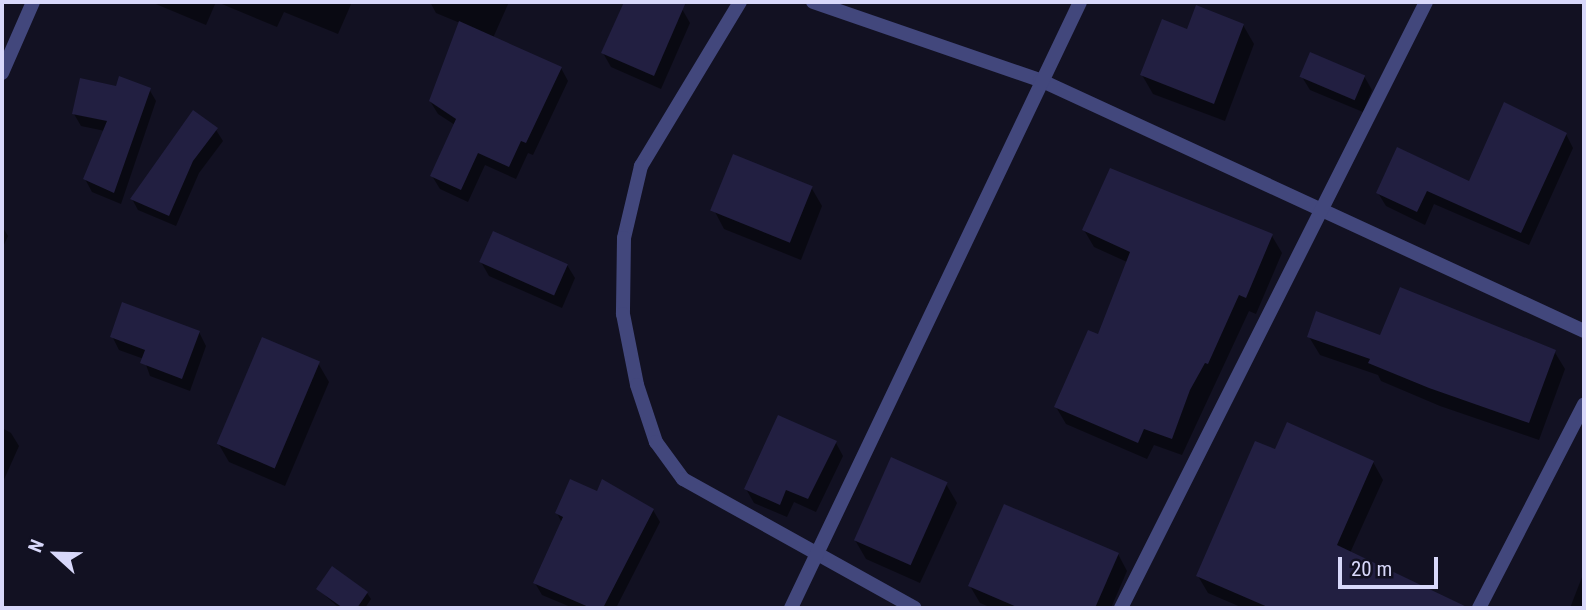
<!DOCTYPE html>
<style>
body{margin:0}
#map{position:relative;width:1586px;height:610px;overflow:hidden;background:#121122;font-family:"Roboto Condensed",sans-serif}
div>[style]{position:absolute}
.shadow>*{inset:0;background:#0007}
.building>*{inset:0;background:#221f41;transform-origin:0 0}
.minor>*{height:14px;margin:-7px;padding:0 7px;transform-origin:7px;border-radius:7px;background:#42477c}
span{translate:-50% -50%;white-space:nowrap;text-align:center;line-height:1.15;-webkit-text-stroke:5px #121122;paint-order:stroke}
.frame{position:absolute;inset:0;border:4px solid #d8d8fa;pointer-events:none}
.north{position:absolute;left:21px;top:519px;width:70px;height:70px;-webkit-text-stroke:5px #121122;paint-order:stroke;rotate:292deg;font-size:19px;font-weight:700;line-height:28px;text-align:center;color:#d8d8fa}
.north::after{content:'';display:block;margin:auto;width:24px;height:32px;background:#d8d8fa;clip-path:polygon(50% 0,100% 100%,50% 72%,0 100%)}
.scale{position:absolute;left:1338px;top:557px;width:100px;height:32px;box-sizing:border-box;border:4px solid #d8d8fa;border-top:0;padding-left:9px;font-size:21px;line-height:24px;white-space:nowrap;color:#d8d8fa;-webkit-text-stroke:5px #121122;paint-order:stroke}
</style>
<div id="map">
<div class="shadow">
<i style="clip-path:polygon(151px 2px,216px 2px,206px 25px)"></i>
<i style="clip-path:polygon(217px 2px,352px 2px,338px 34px,284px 12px,277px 27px)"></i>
<i style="clip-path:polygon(430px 2px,509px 2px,493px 38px,561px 68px,568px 81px,533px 155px,528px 153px,516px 179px,485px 165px,468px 202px,440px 189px,432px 176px,455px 125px,438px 114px,430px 101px,460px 23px,436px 13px)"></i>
<i style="clip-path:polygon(626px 2px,666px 2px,682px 9px,690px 23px,661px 89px,611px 67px,603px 53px)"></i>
<i style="clip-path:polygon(1243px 25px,1254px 44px,1225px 121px,1153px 94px,1142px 75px,1188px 31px)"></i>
<i style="clip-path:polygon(1364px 76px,1372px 90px,1363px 112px,1310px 90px,1302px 77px)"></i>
<i style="clip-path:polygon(117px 88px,149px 89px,156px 101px,121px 204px,92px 192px,85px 179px,105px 131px,81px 126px,74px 114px)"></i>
<i style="clip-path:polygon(216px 130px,223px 141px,199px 173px,176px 226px,138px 210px,132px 199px)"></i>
<i style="clip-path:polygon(1566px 134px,1573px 148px,1529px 245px,1434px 204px,1425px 225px,1386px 206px,1378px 193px,1470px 183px)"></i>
<i style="clip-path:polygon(811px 187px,822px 206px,801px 260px,724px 229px,714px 210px)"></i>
<i style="clip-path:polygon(2px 226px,8px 236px,2px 249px)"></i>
<i style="clip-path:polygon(1084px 230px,1272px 236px,1282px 253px,1256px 314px,1249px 311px,1182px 455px,1154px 445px,1147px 459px,1066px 424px,1056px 407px,1099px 337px,1127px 262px,1094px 247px)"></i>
<i style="clip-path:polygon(481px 262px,567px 265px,575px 278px,562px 308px,489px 276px)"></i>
<i style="clip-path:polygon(199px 332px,206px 346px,190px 391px,150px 376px,144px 359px,119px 350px,112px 336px)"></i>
<i style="clip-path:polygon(1309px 337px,1381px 337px,1554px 351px,1565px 369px,1539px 440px,1440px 406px,1381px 381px,1378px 375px,1320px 355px)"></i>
<i style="clip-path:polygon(318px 363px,329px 382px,285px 486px,229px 462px,218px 443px)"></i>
<i style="clip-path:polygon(2px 428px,11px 433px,19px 446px,2px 484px)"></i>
<i style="clip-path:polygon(836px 443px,843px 456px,816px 512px,794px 502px,787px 517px,754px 503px,746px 489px)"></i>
<i style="clip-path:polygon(1276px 451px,1373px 462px,1383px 480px,1350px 553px,1446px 598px,1452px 608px,1243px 608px,1208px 593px,1198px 576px)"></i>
<i style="clip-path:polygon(946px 484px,957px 503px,920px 583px,866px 559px,855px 540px)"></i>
<i style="clip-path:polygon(598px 493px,653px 510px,660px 522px,616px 608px,573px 608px,542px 595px,535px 583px,562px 523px,557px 513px)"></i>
<i style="clip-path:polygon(1118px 554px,1127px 571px,1111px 608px,992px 608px,980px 603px,970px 586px)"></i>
<i style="clip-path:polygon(1582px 577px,1584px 608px,1570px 608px)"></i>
<i style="clip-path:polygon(318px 589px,367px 593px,371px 599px,365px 608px,339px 608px)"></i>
</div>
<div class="building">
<i style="clip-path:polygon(624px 2px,686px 2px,654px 76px,601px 53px)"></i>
<i style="clip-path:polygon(1196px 5px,1244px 24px,1214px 104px,1140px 75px,1162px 19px,1187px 29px)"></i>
<i style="clip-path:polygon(459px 21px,562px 67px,526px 143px,521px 141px,509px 167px,478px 153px,461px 190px,430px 176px,456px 119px,429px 101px)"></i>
<i style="left:1310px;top:52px;width:60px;height:27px;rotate:23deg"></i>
<i style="clip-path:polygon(119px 76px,151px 88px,114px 193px,83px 179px,107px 121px,72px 114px,80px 78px,116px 86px)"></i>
<i style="clip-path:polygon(1504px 102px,1567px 133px,1521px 233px,1427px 191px,1417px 212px,1376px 193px,1397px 147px,1469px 181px)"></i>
<i style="clip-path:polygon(193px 110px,218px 128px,193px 161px,169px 216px,130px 199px)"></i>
<i style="left:733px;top:154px;width:86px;height:61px;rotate:22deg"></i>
<i style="clip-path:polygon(1110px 168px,1273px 234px,1246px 298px,1239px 295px,1208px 364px,1205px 363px,1190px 390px,1172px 439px,1144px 429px,1138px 443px,1054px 407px,1088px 330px,1098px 334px,1130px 252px,1082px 230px)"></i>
<i style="left:493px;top:231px;width:82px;height:34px;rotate:24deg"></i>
<i style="clip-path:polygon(1400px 287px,1556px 350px,1529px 423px,1429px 388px,1368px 363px,1370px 359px,1307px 337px,1316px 311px,1380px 335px)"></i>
<i style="clip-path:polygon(122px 302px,200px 331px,182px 379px,140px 363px,145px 350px,110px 337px)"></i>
<i style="left:262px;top:337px;width:63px;height:116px;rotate:23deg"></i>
<i style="clip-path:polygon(778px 415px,837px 441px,808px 499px,786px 490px,780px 505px,744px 489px)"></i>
<i style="clip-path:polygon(1287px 422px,1374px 461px,1337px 545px,1469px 608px,1270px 608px,1196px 576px,1255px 441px,1275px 449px)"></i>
<i style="left:891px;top:457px;width:62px;height:91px;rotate:24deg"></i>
<i style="clip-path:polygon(570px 479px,597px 491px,602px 479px,654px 509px,603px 608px,591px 608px,533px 583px,563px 517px,555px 513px)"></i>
<i style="clip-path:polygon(1004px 504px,1119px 553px,1095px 608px,1019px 608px,968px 586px)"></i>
<i style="clip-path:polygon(332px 566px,368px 592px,357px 608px,343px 608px,316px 589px)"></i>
</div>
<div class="minor">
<i style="left:740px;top:2px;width:192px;rotate:121.1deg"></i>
<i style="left:641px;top:166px;width:74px;rotate:103.3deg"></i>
<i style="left:624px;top:238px;width:76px;rotate:90.8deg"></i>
<i style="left:623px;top:314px;width:72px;rotate:78.8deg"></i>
<i style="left:637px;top:385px;width:60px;rotate:71.6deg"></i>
<i style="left:656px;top:442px;width:46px;rotate:53.9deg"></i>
<i style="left:683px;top:479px;width:265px;rotate:29.1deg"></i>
<i style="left:813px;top:2px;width:240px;rotate:19deg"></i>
<i style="left:1040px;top:80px;width:599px;rotate:24.77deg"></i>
<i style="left:2px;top:73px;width:77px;rotate:-66.4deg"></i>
<i style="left:791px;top:608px;width:671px;rotate:-64.5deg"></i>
<i style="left:1121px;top:608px;width:678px;rotate:-63.28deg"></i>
<i style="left:1479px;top:608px;width:229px;rotate:-62.7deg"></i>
</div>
<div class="frame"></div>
<div class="north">N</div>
<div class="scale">20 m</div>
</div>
